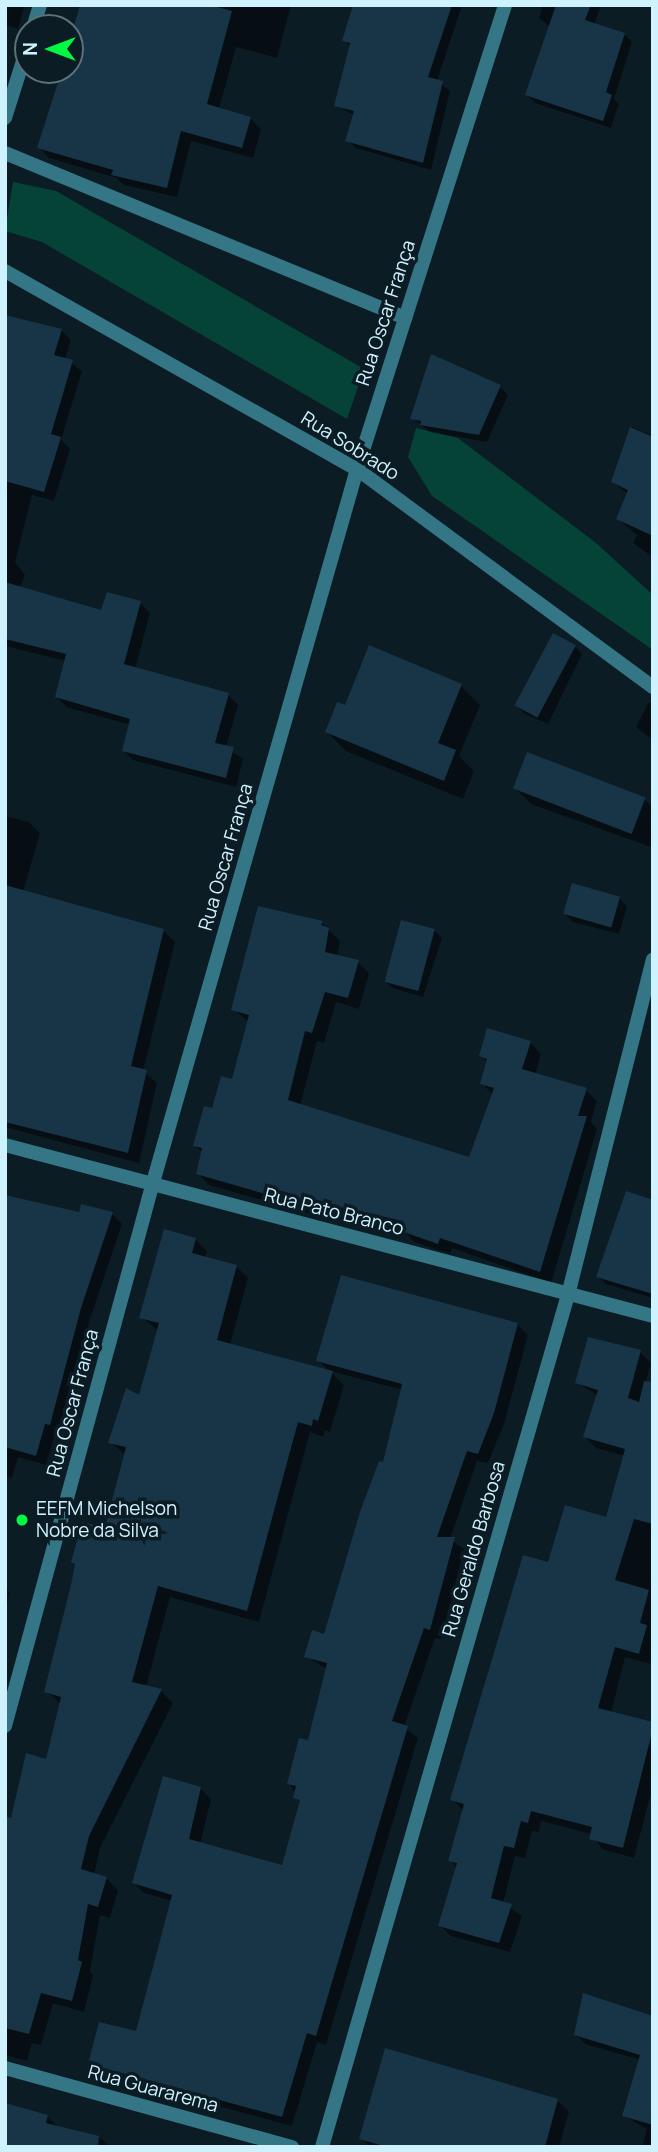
<!DOCTYPE html>
<meta charset="utf-8">
<style>
body{margin:0}
#map{position:relative;width:658px;height:2152px;overflow:hidden;background:#0c1c24;font-family:Manrope,sans-serif}
div>[style]{position:absolute}
.water>*{inset:0;background:#064337}
.shadow>*{inset:0;background:#0007}
.building>*{inset:0;background:#173546;transform-origin:0 0}
.minor>*{height:14px;margin:-7px;padding:0 7px;transform-origin:7px;border-radius:7px;background:#347586}
.tertiary>*{height:14px;margin:-7px;padding:0 7px;transform-origin:7px;border-radius:7px;background:#347586}
.dots>*{width:19px;height:19px;translate:-50% -50%;box-sizing:border-box;border:4px solid #0c1c24;border-radius:50%}
span{translate:-50% -50%;white-space:nowrap;text-align:center;line-height:1.15;-webkit-text-stroke:7px #0c1c24;paint-order:stroke}
.street-label{font-size:19px;color:#cff2ff}
.poi-label{font-size:19px;color:#cff2ff}
.left{translate:0 -50%;text-align:left}
.frame{position:absolute;inset:0;border:7px solid #cff2ff;pointer-events:none}
.north{position:absolute;left:14px;top:14px;width:70px;height:70px;box-sizing:border-box;background:#0c1c24;border:2px solid #5a727c;border-radius:50%;rotate:270deg;font-size:19px;font-weight:700;line-height:28px;text-align:center;color:#cff2ff}
.north::after{content:'';display:block;margin:auto;width:24px;height:32px;background:#00fa43;clip-path:polygon(50% 0,100% 100%,50% 72%,0 100%)}
</style>
<div id="map">
<div class="water">
<i style="clip-path:polygon(13px 182px,56px 191px,364px 369px,347px 419px,42px 242px,5px 231px)"></i>
<i style="clip-path:polygon(416px 428px,458px 438px,596px 543px,653px 595px,653px 650px,432px 496px,408px 457px)"></i>
</div>
<div class="shadow">
<i style="clip-path:polygon(5px 5px,25px 5px,18px 29px,5px 25px)"></i>
<i style="clip-path:polygon(82px 5px,291px 5px,277px 58px,236px 47px,219px 109px,250px 118px,261px 129px,253px 158px,191px 141px,177px 197px,124px 185px,117px 178px,49px 158px,39px 147px,62px 70px,70px 70px,70px 44px)"></i>
<i style="clip-path:polygon(355px 5px,462px 5px,437px 81px,450px 91px,431px 170px,356px 148px,347px 140px,355px 116px,336px 105px,351px 47px,344px 40px)"></i>
<i style="clip-path:polygon(543px 5px,601px 5px,594px 25px,624px 34px,632px 42px,614px 99px,619px 104px,611px 128px,535px 103px,527px 95px,550px 27px,539px 18px)"></i>
<i style="clip-path:polygon(5px 317px,61px 330px,71px 340px,65px 359px,82px 371px,61px 440px,70px 449px,54px 501px,32px 495px,15px 562px,25px 575px,20px 588px,102px 613px,140px 603px,150px 613px,135px 669px,228px 695px,238px 705px,226px 747px,243px 759px,236px 787px,133px 760px,123px 750px,131px 725px,66px 707px,57px 697px,66px 661px,5px 646px)"></i>
<i style="clip-path:polygon(500px 387px,508px 395px,487px 442px,430px 432px,412px 418px)"></i>
<i style="clip-path:polygon(632px 427px,653px 436px,653px 557px,633px 543px,637px 535px,618px 519px,628px 494px,613px 482px)"></i>
<i style="clip-path:polygon(575px 646px,582px 654px,548px 724px,525px 714px,517px 706px)"></i>
<i style="clip-path:polygon(461px 686px,480px 705px,459px 756px,474px 771px,463px 799px,346px 751px,327px 732px,346px 707px)"></i>
<i style="clip-path:polygon(649px 702px,653px 704px,653px 740px,636px 727px)"></i>
<i style="clip-path:polygon(516px 789px,644px 799px,653px 808px,651px 847px,531px 804px)"></i>
<i style="clip-path:polygon(5px 816px,29px 822px,40px 833px,23px 892px,163px 930px,175px 942px,143px 1071px,157px 1083px,139px 1163px,5px 1127px)"></i>
<i style="clip-path:polygon(619px 898px,627px 906px,619px 934px,573px 922px,565px 914px)"></i>
<i style="clip-path:polygon(322px 923px,340px 941px,337px 957px,358px 962px,369px 973px,359px 1009px,336px 1002px,324px 1043px,317px 1041px,300px 1106px,470px 1159px,493px 1095px,482px 1083px,488px 1063px,481px 1056px,530px 1042px,541px 1054px,535px 1075px,586px 1090px,597px 1101px,591px 1122px,597px 1129px,551px 1283px,452px 1248px,450px 1254px,414px 1242px,403px 1229px,337px 1215px,335px 1221px,209px 1185px,198px 1173px,203px 1153px,195px 1145px,234px 1081px,249px 1022px,233px 1009px)"></i>
<i style="clip-path:polygon(434px 930px,442px 938px,423px 997px,392px 988px,384px 980px)"></i>
<i style="clip-path:polygon(5px 1196px,80px 1215px,112px 1214px,122px 1224px,90px 1319px,60px 1434px,55px 1433px,46px 1465px,18px 1457px,12px 1478px,5px 1477px)"></i>
<i style="clip-path:polygon(653px 1202px,653px 1298px,606px 1284px,598px 1276px)"></i>
<i style="clip-path:polygon(195px 1239px,207px 1251px,205px 1258px,236px 1266px,248px 1278px,230px 1345px,330px 1372px,318px 1360px,342px 1278px,518px 1325px,528px 1335px,504px 1424px,488px 1463px,477px 1461px,450px 1539px,464px 1549px,441px 1639px,435px 1638px,404px 1727px,418px 1738px,326px 2045px,317px 2042px,292px 2126px,100px 2074px,90px 2064px,138px 2033px,172px 1901px,144px 1893px,134px 1883px,200px 1788px,211px 1799px,200px 1844px,284px 1867px,301px 1803px,289px 1783px,309px 1742px,327px 1669px,306px 1656px,325px 1636px,385px 1465px,403px 1390px,330px 1371px,344px 1385px,330px 1432px,325px 1430px,323px 1437px,310px 1432px,259px 1622px,170px 1597px,146px 1687px,161px 1691px,173px 1703px,100px 1848px,94px 1875px,106px 1878px,118px 1890px,110px 1918px,100px 1915px,90px 1971px,93px 1975px,84px 2012px,53px 2003px,41px 2045px,32px 2043px,27px 2061px,5px 2055px,5px 1822px,12px 1820px,47px 1761px,61px 1704px,46px 1691px,106px 1529px,126px 1455px,110px 1442px,140px 1397px,159px 1331px,141px 1317px)"></i>
<i style="clip-path:polygon(640px 1352px,651px 1363px,640px 1404px,653px 1407px,653px 1653px,650px 1664px,625px 1657px,611px 1713px,653px 1724px,653px 1785px,634px 1858px,602px 1849px,592px 1834px,541px 1821px,539px 1832px,532px 1831px,525px 1858px,515px 1856px,503px 1903px,522px 1916px,510px 1952px,451px 1936px,440px 1925px,458px 1868px,450px 1860px,464px 1811px,452px 1799px,549px 1564px,607px 1519px,625px 1456px,596px 1448px,585px 1437px,598px 1396px,577px 1382px)"></i>
<i style="clip-path:polygon(5px 1588px,10px 1593px,5px 1610px)"></i>
<i style="clip-path:polygon(653px 2018px,653px 2147px,642px 2147px,647px 2129px,624px 2116px,641px 2060px,585px 2044px,576px 2034px)"></i>
<i style="clip-path:polygon(557px 2100px,569px 2112px,559px 2147px,370px 2147px,361px 2138px)"></i>
<i style="clip-path:polygon(48px 2117px,59px 2128px,102px 2139px,110px 2147px,5px 2147px)"></i>
</div>
<div class="building">
<i style="clip-path:polygon(80px 5px,210px 5px,232px 11px,207px 104px,251px 117px,242px 148px,181px 131px,167px 188px,111px 175px,113px 170px,37px 148px,62px 70px,70px 70px,70px 40px)"></i>
<i style="clip-path:polygon(353px 5px,452px 5px,428px 77px,443px 81px,423px 163px,345px 141px,354px 111px,334px 106px,350px 43px,342px 41px)"></i>
<i style="clip-path:polygon(556px 5px,591px 5px,585px 20px,625px 33px,606px 92px,612px 95px,603px 121px,525px 95px)"></i>
<i style="clip-path:polygon(5px 315px,62px 329px,54px 355px,73px 360px,51px 434px,61px 437px,44px 492px,5px 481px)"></i>
<i style="clip-path:polygon(431px 354px,501px 385px,479px 435px,420px 425px,421px 421px,410px 419px)"></i>
<i style="clip-path:polygon(630px 427px,651px 436px,653px 432px,653px 536px,616px 519px,628px 490px,611px 482px)"></i>
<i style="clip-path:polygon(5px 582px,101px 610px,107px 592px,141px 601px,124px 664px,229px 693px,215px 743px,234px 747px,226px 778px,122px 751px,130px 719px,55px 697px,66px 654px,5px 639px)"></i>
<i style="left:553px;top:633px;width:26px;height:82px;rotate:28deg"></i>
<i style="clip-path:polygon(369px 645px,462px 684px,438px 743px,456px 750px,444px 781px,325px 732px,337px 702px,345px 705px)"></i>
<i style="left:527px;top:752px;width:127px;height:39px;rotate:21deg"></i>
<i style="left:572px;top:883px;width:50px;height:32px;rotate:16deg"></i>
<i style="clip-path:polygon(5px 885px,164px 929px,131px 1066px,147px 1070px,128px 1153px,5px 1122px)"></i>
<i style="clip-path:polygon(258px 906px,323px 921px,321px 925px,329px 928px,325px 952px,359px 960px,348px 998px,325px 992px,312px 1033px,305px 1031px,288px 1100px,469px 1157px,494px 1088px,480px 1084px,487px 1059px,479px 1056px,487px 1028px,531px 1041px,522px 1069px,587px 1088px,578px 1116px,587px 1116px,540px 1272px,440px 1238px,438px 1244px,401px 1231px,403px 1221px,325px 1204px,324px 1211px,196px 1174px,202px 1148px,193px 1146px,204px 1106px,212px 1108px,221px 1076px,232px 1079px,249px 1015px,231px 1010px)"></i>
<i style="left:401px;top:920px;width:35px;height:64px;rotate:15deg"></i>
<i style="clip-path:polygon(626px 1191px,653px 1200px,653px 1294px,596px 1277px)"></i>
<i style="clip-path:polygon(5px 1195px,79px 1212px,81px 1204px,113px 1212px,81px 1308px,50px 1425px,45px 1424px,36px 1456px,5px 1447px)"></i>
<i style="clip-path:polygon(164px 1229px,196px 1238px,192px 1253px,237px 1265px,217px 1340px,333px 1371px,318px 1421px,313px 1419px,312px 1426px,298px 1422px,247px 1611px,158px 1586px,132px 1682px,162px 1689px,89px 1836px,81px 1869px,107px 1877px,98px 1907px,88px 1904px,78px 1960px,82px 1962px,72px 2001px,41px 1993px,29px 2034px,5px 2028px,5px 1816px,11px 1818px,26px 1753px,46px 1759px,61px 1697px,44px 1692px,71px 1585px,75px 1564px,71px 1562px,82px 1522px,105px 1527px,126px 1447px,108px 1443px,126px 1388px,139px 1395px,159px 1323px,139px 1318px)"></i>
<i style="clip-path:polygon(341px 1275px,518px 1323px,494px 1413px,478px 1454px,467px 1451px,437px 1537px,455px 1537px,430px 1630px,424px 1628px,392px 1721px,408px 1726px,316px 2036px,307px 2033px,282px 2117px,88px 2064px,99px 2022px,136px 2031px,172px 1895px,132px 1883px,163px 1776px,201px 1787px,189px 1839px,282px 1865px,300px 1800px,293px 1798px,296px 1786px,287px 1784px,299px 1738px,308px 1740px,327px 1663px,304px 1657px,312px 1630px,324px 1634px,360px 1512px,379px 1461px,383px 1462px,402px 1384px,316px 1361px)"></i>
<i style="clip-path:polygon(588px 1337px,641px 1350px,628px 1398px,639px 1402px,644px 1381px,653px 1382px,653px 1524px,634px 1519px,615px 1580px,649px 1590px,640px 1623px,647px 1625px,639px 1654px,615px 1647px,598px 1708px,653px 1722px,653px 1728px,623px 1848px,589px 1839px,592px 1827px,531px 1811px,528px 1823px,521px 1821px,514px 1848px,504px 1846px,491px 1898px,512px 1904px,499px 1943px,438px 1926px,457px 1863px,448px 1861px,464px 1804px,450px 1800px,523px 1555px,548px 1562px,565px 1505px,606px 1517px,625px 1449px,583px 1437px,598px 1390px,575px 1383px)"></i>
<i style="clip-path:polygon(583px 1993px,653px 2016px,653px 2125px,622px 2116px,640px 2055px,574px 2035px)"></i>
<i style="clip-path:polygon(385px 2048px,558px 2099px,545px 2147px,387px 2147px,359px 2139px)"></i>
<i style="clip-path:polygon(5px 2103px,48px 2115px,46px 2123px,99px 2136px,98px 2147px,5px 2147px)"></i>
</div>
<div class="minor">
<i style="left:5px;top:153px;width:433px;rotate:22.4deg"></i>
<i style="left:5px;top:271px;width:404px;rotate:29.4deg"></i>
<i style="left:357px;top:469px;width:368px;rotate:36.4deg"></i>
<i style="left:5px;top:1145px;width:670px;rotate:14.78deg"></i>
<i style="left:5px;top:2068px;width:298px;rotate:15.4deg"></i>
<i style="left:322px;top:2147px;width:891px;rotate:-73.9deg"></i>
<i style="left:569px;top:1291px;width:342px;rotate:-75.8deg"></i>
</div>
<div class="tertiary">
<i style="left:33px;top:28px;width:24px;rotate:-73deg"></i>
<i style="left:5px;top:118px;width:77px;rotate:-72.5deg"></i>
<i style="left:5px;top:1726px;width:560px;rotate:-74.77deg"></i>
<i style="left:152px;top:1186px;width:746px;rotate:-74.04deg"></i>
<i style="left:357px;top:469px;width:487px;rotate:-72.3deg"></i>
</div>
<div class="dots">
<i style="left:22px;top:1520px;background:#00fa43"></i>
</div>
<div class="street-label">
<span style="left:386px;top:313px;rotate:-72deg">Rua Oscar França</span>
<span style="left:350px;top:446px;rotate:32deg">Rua Sobrado</span>
<span style="left:226px;top:857px;rotate:-74deg">Rua Oscar França</span>
<span style="left:334px;top:1212px;rotate:14deg">Rua Pato Branco</span>
<span style="left:73px;top:1403px;rotate:-75deg">Rua Oscar França</span>
<span style="left:474px;top:1549px;rotate:-74deg">Rua Geraldo Barbosa</span>
<span style="left:153px;top:2089px;rotate:15deg">Rua Guararema</span>
</div>
<div class="poi-label">
<span class="left" style="left:36px;top:1520px">EEFM Michelson<br>Nobre da Silva</span>
</div>
<div class="frame"></div>
<div class="north">N</div>
</div>
